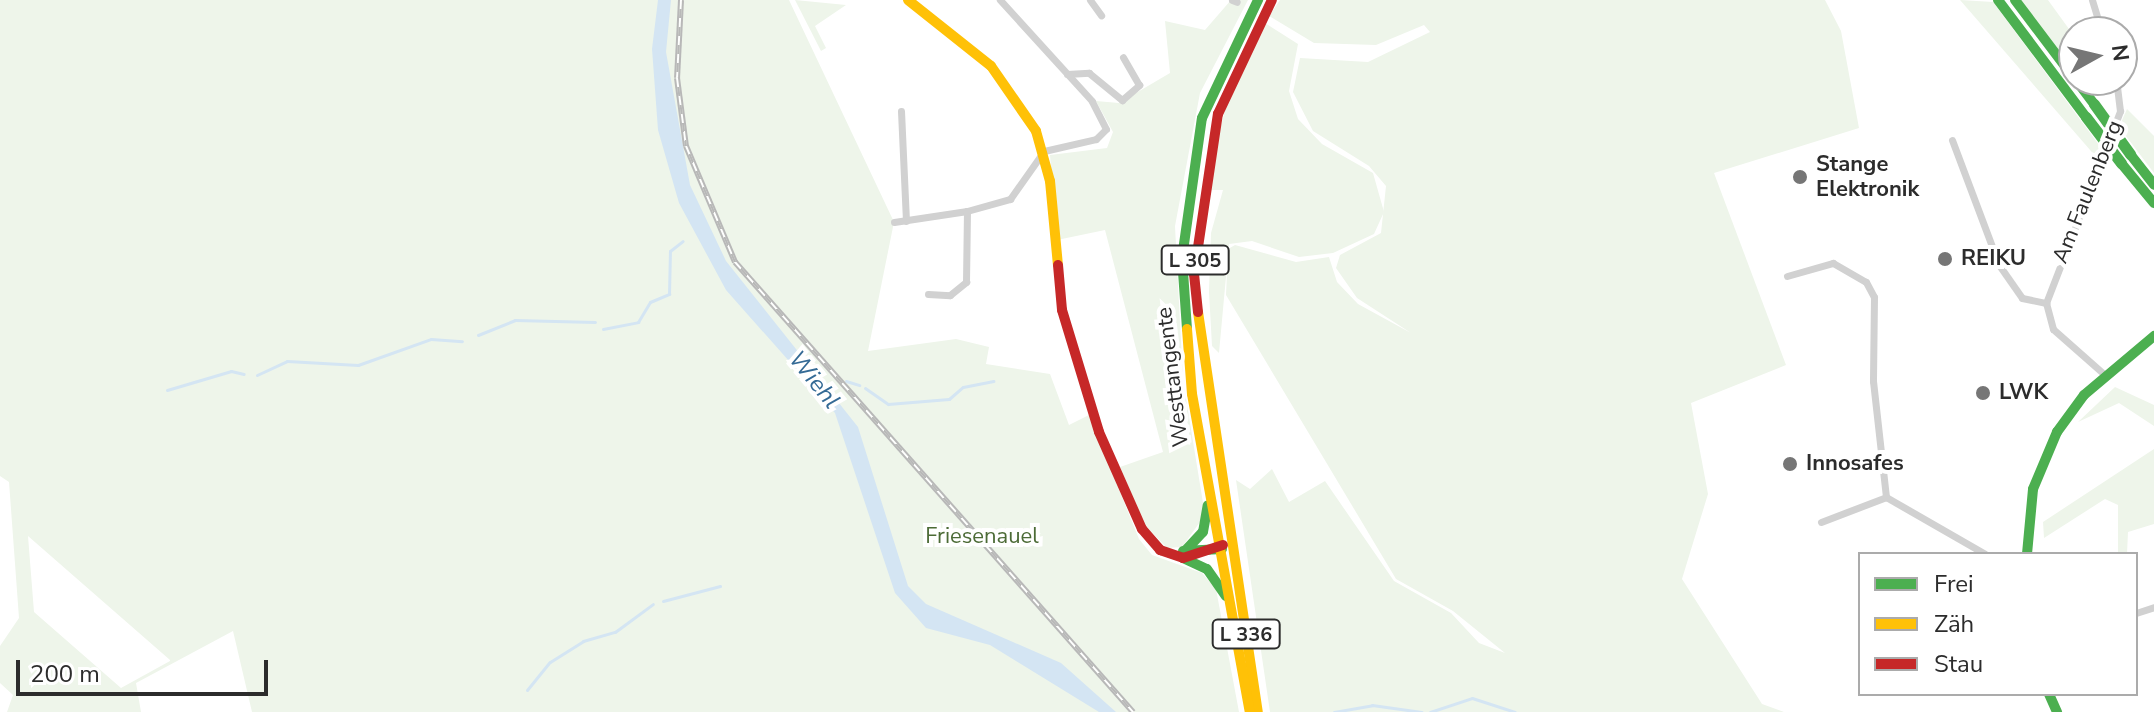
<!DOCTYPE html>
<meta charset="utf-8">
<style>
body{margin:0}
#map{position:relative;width:2154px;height:712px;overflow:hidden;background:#fff;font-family:"Nunito Sans",sans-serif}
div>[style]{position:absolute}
.green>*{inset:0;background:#eef5ea}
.water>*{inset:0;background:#d4e5f3}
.stream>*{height:3px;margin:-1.5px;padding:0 1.5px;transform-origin:1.5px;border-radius:1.5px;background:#d4e5f3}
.street>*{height:7px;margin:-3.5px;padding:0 3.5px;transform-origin:3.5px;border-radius:3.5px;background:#d1d1d1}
.fast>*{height:10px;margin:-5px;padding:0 5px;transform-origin:5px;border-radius:5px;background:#4caf50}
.slow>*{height:10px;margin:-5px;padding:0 5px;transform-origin:5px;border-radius:5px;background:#ffc107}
.jam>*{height:10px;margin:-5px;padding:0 5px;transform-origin:5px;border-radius:5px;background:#c62828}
.rail>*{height:6px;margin-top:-3px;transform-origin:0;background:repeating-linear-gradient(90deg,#fff 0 9px,#b8b8b8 0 18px);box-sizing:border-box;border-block:2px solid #b8b8b8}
.fast-bridge>*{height:11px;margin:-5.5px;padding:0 5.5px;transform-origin:5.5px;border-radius:5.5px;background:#4caf50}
.dots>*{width:22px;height:22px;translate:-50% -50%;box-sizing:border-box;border:4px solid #fff;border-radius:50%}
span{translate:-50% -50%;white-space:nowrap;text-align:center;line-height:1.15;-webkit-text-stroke:8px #fff;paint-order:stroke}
.shield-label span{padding:2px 6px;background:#fff;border:2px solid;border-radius:6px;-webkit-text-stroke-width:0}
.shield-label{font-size:20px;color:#2c2c2c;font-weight:700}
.poi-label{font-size:22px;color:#2c2c2c;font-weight:700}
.left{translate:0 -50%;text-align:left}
.street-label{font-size:22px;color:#2c2c2c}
.park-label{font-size:22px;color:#4c6b36}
.water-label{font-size:24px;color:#346a95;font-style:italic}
.legend{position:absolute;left:1858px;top:552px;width:280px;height:144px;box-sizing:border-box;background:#fff;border:2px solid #ababab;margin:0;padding:10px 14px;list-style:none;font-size:24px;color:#2c2c2c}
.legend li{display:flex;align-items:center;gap:16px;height:40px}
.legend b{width:40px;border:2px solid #ababab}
.north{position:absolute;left:2058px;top:16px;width:80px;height:80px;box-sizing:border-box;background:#fff;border:2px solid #ababab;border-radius:50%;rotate:82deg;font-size:22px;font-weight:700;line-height:32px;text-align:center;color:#2c2c2c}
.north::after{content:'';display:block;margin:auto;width:28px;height:36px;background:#767676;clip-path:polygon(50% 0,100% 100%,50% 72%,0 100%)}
.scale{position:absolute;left:16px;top:660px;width:252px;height:36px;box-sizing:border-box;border:4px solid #2c2c2c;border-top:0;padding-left:10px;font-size:24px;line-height:28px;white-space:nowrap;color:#2c2c2c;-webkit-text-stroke:6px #fff;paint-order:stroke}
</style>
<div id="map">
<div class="green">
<i style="clip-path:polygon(evenodd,0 0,789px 0,894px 222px,868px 351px,956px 339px,989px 347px,986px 364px,1050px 374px,1069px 425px,1089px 415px,1139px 539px,1152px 555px,1202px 573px,1216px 589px,1239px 712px,252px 712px,233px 631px,136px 683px,141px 712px,7px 712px,13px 695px,0 683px,0 646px,19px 618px,9px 482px,0 476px,0 0,28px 536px,170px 660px,170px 661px,121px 688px,34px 612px,28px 536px)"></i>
<i style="clip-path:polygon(795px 0,846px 5px,815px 26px,826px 48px,821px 51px)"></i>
<i style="clip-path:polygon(1231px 0,1248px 0,1200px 93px,1175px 226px,1183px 380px,1205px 515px,1182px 547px,1167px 548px,1145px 525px,1120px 467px,1163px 452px,1105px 230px,1057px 240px,1050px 155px,1107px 148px,1113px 132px,1096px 101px,1119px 103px,1170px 73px,1165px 21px,1205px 30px)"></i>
<i style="clip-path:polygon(1280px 0,1825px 0,1841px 31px,1859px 128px,1714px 173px,1786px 365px,1691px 403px,1708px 494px,1682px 579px,1762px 704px,1784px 712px,1270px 712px,1236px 480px,1250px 489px,1272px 469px,1289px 502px,1325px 481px,1394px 581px,1451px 613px,1479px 643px,1505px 653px,1453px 611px,1396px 579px,1226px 295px,1228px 249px,1235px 245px,1296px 262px,1329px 257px,1337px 282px,1358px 304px,1411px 333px,1357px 298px,1336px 268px,1340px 255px,1381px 233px,1386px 186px,1369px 166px,1313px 131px,1293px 92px,1300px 58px,1368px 62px,1430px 32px,1424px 25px,1376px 45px,1314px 43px,1269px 16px)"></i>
<i style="clip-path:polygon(1960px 0,1993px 2px,2102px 149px,2097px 158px)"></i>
<i style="clip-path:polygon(2019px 0,2048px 0,2069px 29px,2097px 31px,2074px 32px,2074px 71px)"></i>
<i style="clip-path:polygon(1265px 23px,1298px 44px,1289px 91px,1298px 119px,1322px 144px,1373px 173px,1384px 212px,1374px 234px,1333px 253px,1299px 257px,1252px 241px,1229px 244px,1219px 353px,1212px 346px,1209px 292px,1211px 233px,1223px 190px,1205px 190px,1228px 98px)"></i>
<i style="clip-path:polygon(2127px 109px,2154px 136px,2154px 173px,2119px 127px)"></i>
<i style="clip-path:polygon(2115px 387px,2154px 405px,2154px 426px,2119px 403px,2078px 422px)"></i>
<i style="clip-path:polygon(2154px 449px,2154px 524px,2128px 532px,2127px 554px,2118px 554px,2118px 505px,2105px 499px,2044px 538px,2043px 522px)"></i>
</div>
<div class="water">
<i style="clip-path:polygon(658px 0,671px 0,666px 52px,690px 185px,726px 261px,858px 427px,908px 586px,926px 604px,1061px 663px,1116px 712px,1099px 712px,990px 645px,926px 628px,895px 593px,835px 413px,726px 290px,679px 203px,658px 130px,652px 49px)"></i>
</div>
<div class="stream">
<i style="left:603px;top:329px;width:36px;rotate:-11deg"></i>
<i style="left:638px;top:322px;width:23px;rotate:-59deg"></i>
<i style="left:650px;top:302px;width:21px;rotate:-23deg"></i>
<i style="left:669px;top:294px;width:43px;rotate:-88.7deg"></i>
<i style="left:670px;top:251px;width:16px;rotate:-38deg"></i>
<i style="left:478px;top:335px;width:40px;rotate:-22deg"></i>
<i style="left:515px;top:320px;width:80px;rotate:1.4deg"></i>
<i style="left:257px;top:375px;width:33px;rotate:-25deg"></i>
<i style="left:287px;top:361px;width:71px;rotate:3.2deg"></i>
<i style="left:358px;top:365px;width:77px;rotate:-19.6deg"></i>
<i style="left:431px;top:339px;width:31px;rotate:4deg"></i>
<i style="left:846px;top:381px;width:14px;rotate:17deg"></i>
<i style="left:865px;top:388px;width:28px;rotate:35deg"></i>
<i style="left:888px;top:404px;width:61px;rotate:-4.7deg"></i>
<i style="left:949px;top:399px;width:18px;rotate:-41deg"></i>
<i style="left:963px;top:387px;width:31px;rotate:-11deg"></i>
<i style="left:167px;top:390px;width:67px;rotate:-16.5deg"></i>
<i style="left:231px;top:371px;width:13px;rotate:13deg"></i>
<i style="left:663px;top:601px;width:59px;rotate:-14.7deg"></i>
<i style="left:527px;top:690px;width:36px;rotate:-51deg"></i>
<i style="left:550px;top:662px;width:39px;rotate:-32deg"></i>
<i style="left:583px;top:641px;width:33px;rotate:-16deg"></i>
<i style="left:615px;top:632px;width:47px;rotate:-36.4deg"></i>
<i style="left:1334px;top:712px;width:39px;rotate:-10deg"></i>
<i style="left:1372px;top:705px;width:50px;rotate:8deg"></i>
<i style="left:1430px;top:712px;width:44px;rotate:-18.4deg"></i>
<i style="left:1472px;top:698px;width:45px;rotate:18deg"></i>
</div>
<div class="street">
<i style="left:1090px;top:0;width:19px;rotate:54deg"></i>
<i style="left:1232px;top:0;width:5px;rotate:22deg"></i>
<i style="left:2092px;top:0;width:34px;rotate:73deg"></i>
<i style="left:1067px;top:74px;width:22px;rotate:-3deg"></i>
<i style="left:1089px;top:73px;width:43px;rotate:39.3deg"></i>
<i style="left:1122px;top:100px;width:23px;rotate:-41deg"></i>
<i style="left:1139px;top:85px;width:32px;rotate:-120deg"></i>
<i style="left:901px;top:111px;width:110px;rotate:87.4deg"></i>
<i style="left:1952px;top:140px;width:134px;rotate:69.4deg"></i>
<i style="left:1999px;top:265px;width:40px;rotate:55.1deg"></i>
<i style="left:2022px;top:298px;width:25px;rotate:12deg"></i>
<i style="left:894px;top:222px;width:74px;rotate:-8.6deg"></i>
<i style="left:1787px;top:276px;width:48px;rotate:-15.8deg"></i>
<i style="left:1833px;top:263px;width:38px;rotate:30deg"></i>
<i style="left:1866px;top:282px;width:17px;rotate:62deg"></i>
<i style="left:1874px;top:297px;width:84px;rotate:90.7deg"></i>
<i style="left:1873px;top:381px;width:117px;rotate:83.6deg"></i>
<i style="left:1886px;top:497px;width:114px;rotate:29.9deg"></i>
<i style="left:928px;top:294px;width:22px;rotate:3deg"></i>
<i style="left:950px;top:295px;width:21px;rotate:-39deg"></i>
<i style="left:966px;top:282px;width:71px;rotate:-89.2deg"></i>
<i style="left:967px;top:211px;width:45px;rotate:-15.6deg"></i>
<i style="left:1010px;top:199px;width:59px;rotate:-54.7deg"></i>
<i style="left:1044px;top:151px;width:53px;rotate:-13deg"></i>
<i style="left:1096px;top:139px;width:14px;rotate:-45deg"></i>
<i style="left:1106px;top:129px;width:31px;rotate:-117deg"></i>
<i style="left:1092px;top:101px;width:137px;rotate:-132.3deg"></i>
<i style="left:2105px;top:375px;width:69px;rotate:-138.5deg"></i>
<i style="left:2053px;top:329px;width:27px;rotate:-105deg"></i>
<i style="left:2046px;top:303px;width:206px;rotate:-68.9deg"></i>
<i style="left:2120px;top:111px;width:31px;rotate:-97deg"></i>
<i style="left:1821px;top:522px;width:70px;rotate:-21deg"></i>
<i style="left:2136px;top:613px;width:19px;rotate:-18deg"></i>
</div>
<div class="fast">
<i style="left:1998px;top:0;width:146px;rotate:53.1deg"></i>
<i style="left:2015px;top:0;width:98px;rotate:52.9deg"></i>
<i style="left:2076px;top:80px;width:30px;rotate:53deg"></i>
<i style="left:2130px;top:154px;width:39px;rotate:52deg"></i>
<i style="left:2121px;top:163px;width:52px;rotate:50.5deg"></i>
<i style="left:1187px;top:329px;width:71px;rotate:-94deg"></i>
<i style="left:1182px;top:258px;width:141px;rotate:-81.9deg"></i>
<i style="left:1202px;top:118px;width:131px;rotate:-64.6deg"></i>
<i style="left:1183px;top:551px;width:39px;rotate:-3deg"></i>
<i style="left:1185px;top:551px;width:26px;rotate:-47deg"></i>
<i style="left:1203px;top:532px;width:27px;rotate:-80deg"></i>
<i style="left:2027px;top:554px;width:65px;rotate:-84.7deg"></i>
<i style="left:2033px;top:489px;width:62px;rotate:-67.2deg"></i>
<i style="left:2057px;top:432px;width:46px;rotate:-53.9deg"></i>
<i style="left:2084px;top:395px;width:92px;rotate:-40.1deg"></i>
<i style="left:1183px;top:558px;width:26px;rotate:25deg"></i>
<i style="left:1207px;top:569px;width:33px;rotate:55deg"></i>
<i style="left:2049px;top:694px;width:20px;rotate:66deg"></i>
</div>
<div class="slow">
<i style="left:908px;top:0;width:106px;rotate:38.5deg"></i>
<i style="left:991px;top:66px;width:79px;rotate:55.3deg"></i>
<i style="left:1036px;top:131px;width:52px;rotate:74.4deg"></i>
<i style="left:1050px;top:181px;width:84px;rotate:84.6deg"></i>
<i style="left:1198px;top:312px;width:404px;rotate:81.5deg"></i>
<i style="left:1187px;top:329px;width:65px;rotate:85.6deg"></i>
<i style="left:1192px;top:394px;width:323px;rotate:79.7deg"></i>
</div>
<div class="jam">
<i style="left:1058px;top:265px;width:45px;rotate:84.9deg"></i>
<i style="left:1062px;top:310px;width:127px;rotate:73.1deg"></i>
<i style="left:1099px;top:432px;width:106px;rotate:66.1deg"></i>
<i style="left:1142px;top:529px;width:28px;rotate:49deg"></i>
<i style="left:1160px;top:550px;width:24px;rotate:19deg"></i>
<i style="left:1183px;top:558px;width:42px;rotate:-18deg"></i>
<i style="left:1198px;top:312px;width:38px;rotate:-96deg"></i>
<i style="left:1194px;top:274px;width:162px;rotate:-81.5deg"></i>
<i style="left:1218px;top:114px;width:126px;rotate:-64.7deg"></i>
</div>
<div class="rail">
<i style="left:681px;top:0;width:78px;rotate:92.9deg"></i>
<i style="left:677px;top:78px;width:69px;rotate:82.5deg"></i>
<i style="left:686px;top:146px;width:126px;rotate:67.1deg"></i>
<i style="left:735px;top:262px;width:601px;rotate:48.51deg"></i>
</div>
<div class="fast-bridge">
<i style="left:2094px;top:104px;width:62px;rotate:54.2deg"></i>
<i style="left:2086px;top:117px;width:58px;rotate:52.7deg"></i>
</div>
<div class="dots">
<i style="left:1800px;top:177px;background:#767676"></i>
<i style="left:1945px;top:259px;background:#767676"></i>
<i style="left:1983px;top:393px;background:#767676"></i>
<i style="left:1790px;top:464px;background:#767676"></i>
</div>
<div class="shield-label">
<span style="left:1195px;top:260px">L 305</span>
<span style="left:1246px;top:634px">L 336</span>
</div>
<div class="poi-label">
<span class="left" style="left:1816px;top:177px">Stange<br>Elektronik</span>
<span class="left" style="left:1961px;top:259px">REIKU</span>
<span class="left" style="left:1999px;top:393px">LWK</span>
<span class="left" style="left:1806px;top:464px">Innosafes</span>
</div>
<div class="street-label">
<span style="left:2088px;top:192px;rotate:-68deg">Am Faulenberg</span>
<span style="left:1173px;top:377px;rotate:-97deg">Westtangente</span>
</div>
<div class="park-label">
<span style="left:982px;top:537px">Friesenauel</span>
</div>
<div class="water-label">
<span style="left:814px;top:380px;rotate:51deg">Wiehl</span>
</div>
<ul class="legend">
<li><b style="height:10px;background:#4caf50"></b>Frei</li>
<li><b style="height:10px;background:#ffc107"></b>Zäh</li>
<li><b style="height:10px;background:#c62828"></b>Stau</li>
</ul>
<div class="north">N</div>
<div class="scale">200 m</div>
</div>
